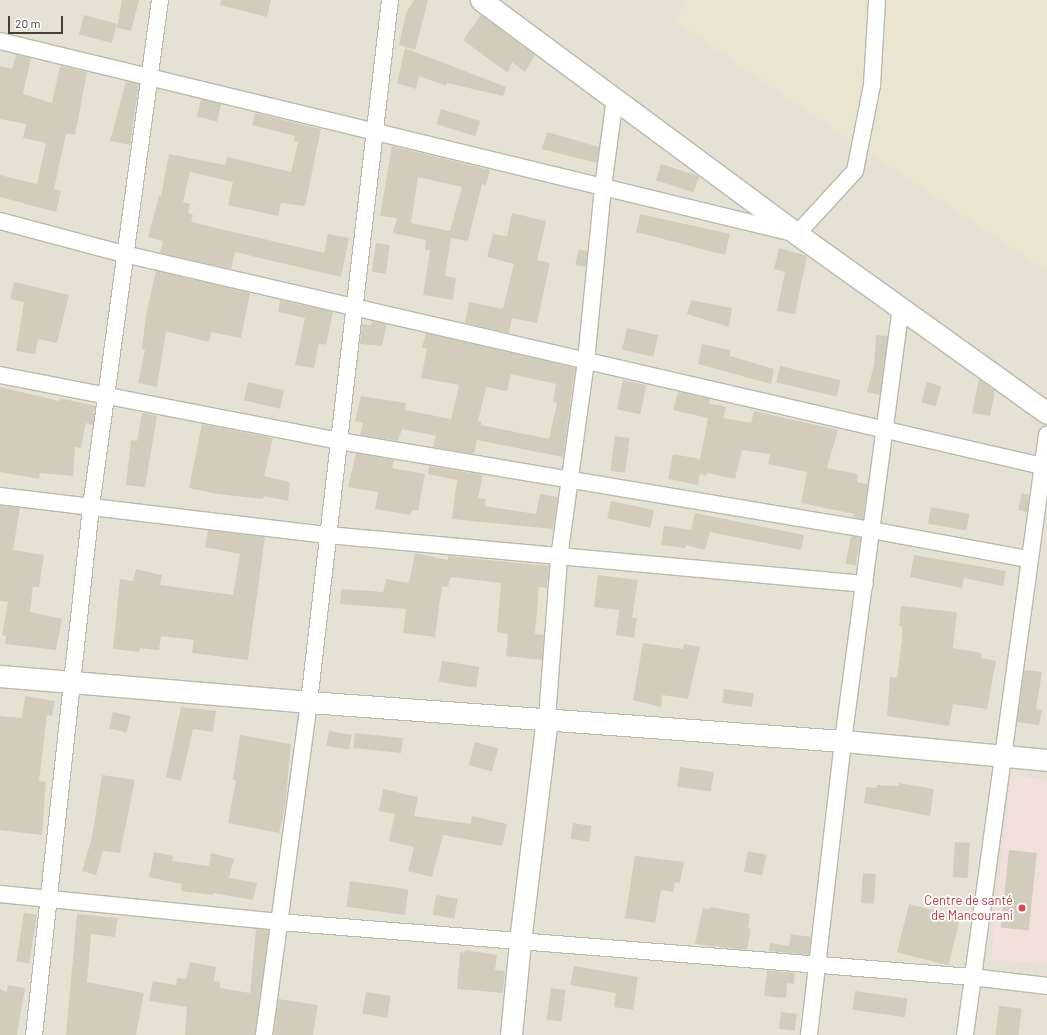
<!DOCTYPE html>
<meta charset="utf-8">
<style>
body{margin:0}
#map{position:relative;width:1047px;height:1035px;overflow:hidden;background:#f2efe7;font-family:Barlow,sans-serif}
div>[style]{position:absolute}
.residential>*{inset:0;background:#e5e2d5;transform-origin:0 0}
.education>*{inset:0;background:#eae5d1}
.medical>*{inset:0;background:#f2e0db}
.building>*{inset:0;background:#d2ccbd;transform-origin:0 0}
.roads{filter:drop-shadow(1px 0 #bcb8aa) drop-shadow(-1px 0 #bcb8aa) drop-shadow(0 1px #bcb8aa) drop-shadow(0 -1px #bcb8aa)}
.minor>*{height:16px;margin:-8px;padding:0 8px;transform-origin:8px;border-radius:8px;background:#fff}
.tertiary>*{height:21px;margin:-10.5px;padding:0 10.5px;transform-origin:10.5px;border-radius:10.5px;background:#fff}
.dots>*{width:11px;height:11px;translate:-50% -50%;box-sizing:border-box;border:2px solid #fff;border-radius:50%}
span{translate:-50% -50%;white-space:nowrap;text-align:center;line-height:1.15;-webkit-text-stroke:3.5px #fff;paint-order:stroke}
.health-label{font-size:13px;color:#be3a42}
.right{translate:-100% -50%;text-align:right}
.scale{position:absolute;left:8px;top:16px;width:55px;height:18px;box-sizing:border-box;border:2px solid #444036;border-top:0;padding-left:5px;font-size:12px;line-height:14px;white-space:nowrap;color:#444036;-webkit-text-stroke:3px #fff;paint-order:stroke}
</style>
<div id="map">
<div class="residential">
<i style="left:0;top:0;width:1047px;height:1035px"></i>
</div>
<div class="education">
<i style="clip-path:polygon(686px 0,1047px 0,1047px 272px,674px 21px)"></i>
</div>
<div class="medical">
<i style="clip-path:polygon(1011px 775px,1047px 780px,1047px 964px,991px 959px)"></i>
</div>
<div class="building">
<i style="clip-path:polygon(122px 0,139px 0,131px 31px,117px 28px)"></i>
<i style="clip-path:polygon(221px 0,271px 0,267px 17px,220px 5px)"></i>
<i style="clip-path:polygon(414px 0,428px 0,415px 50px,399px 45px,406px 13px)"></i>
<i style="left:84px;top:15px;width:34px;height:20px;rotate:15deg"></i>
<i style="clip-path:polygon(481px 15px,535px 55px,525px 72px,512px 62px,508px 73px,463px 40px)"></i>
<i style="clip-path:polygon(405px 48px,506px 87px,503px 96px,447px 83px,446px 86px,419px 76px,416px 89px,397px 83px)"></i>
<i style="clip-path:polygon(16px 55px,31px 58px,23px 94px,52px 103px,60px 66px,87px 72px,75px 135px,66px 134px,54px 189px,61px 191px,56px 212px,0 197px,0 175px,37px 184px,46px 143px,23px 138px,26px 124px,0 119px,0 66px,12px 69px)"></i>
<i style="clip-path:polygon(126px 81px,139px 84px,130px 145px,110px 141px)"></i>
<i style="left:201px;top:99px;width:21px;height:18px;rotate:14deg"></i>
<i style="left:441px;top:109px;width:41px;height:16px;rotate:17deg"></i>
<i style="clip-path:polygon(255px 113px,321px 129px,305px 206px,281px 203px,278px 216px,228px 205px,233px 182px,190px 172px,183px 202px,190px 204px,188px 213px,193px 215px,191px 222px,324px 253px,328px 234px,349px 238px,341px 277px,235px 252px,231px 269px,160px 253px,163px 241px,148px 237px,159px 196px,161px 196px,169px 154px,225px 165px,227px 157px,291px 172px,298px 142px,294px 141px,295px 136px,252px 125px)"></i>
<i style="clip-path:polygon(547px 132px,599px 147px,597px 163px,542px 149px)"></i>
<i style="clip-path:polygon(evenodd,392px 146px,490px 170px,486px 185px,482px 184px,468px 241px,451px 238px,445px 276px,456px 278px,453px 300px,423px 295px,430px 250px,425px 250px,426px 240px,393px 233px,397px 218px,380px 216px,392px 146px,418px 177px,462px 187px,450px 231px,411px 223px,418px 177px)"></i>
<i style="left:661px;top:164px;width:40px;height:17px;rotate:18deg"></i>
<i style="clip-path:polygon(512px 213px,546px 221px,537px 260px,550px 263px,537px 323px,512px 318px,509px 333px,465px 323px,469px 302px,503px 309px,514px 264px,487px 257px,493px 234px,507px 236px)"></i>
<i style="clip-path:polygon(640px 214px,730px 234px,725px 255px,636px 232px)"></i>
<i style="left:376px;top:243px;width:14px;height:29px;rotate:8deg"></i>
<i style="clip-path:polygon(779px 248px,807px 256px,795px 314px,777px 311px,785px 272px,774px 269px)"></i>
<i style="clip-path:polygon(579px 249px,587px 251px,586px 267px,575px 265px)"></i>
<i style="clip-path:polygon(156px 271px,250px 293px,241px 338px,211px 332px,209px 342px,166px 331px,157px 387px,138px 383px,145px 350px,142px 349px,146px 315px)"></i>
<i style="clip-path:polygon(14px 282px,69px 295px,57px 343px,38px 339px,35px 354px,16px 351px,24px 302px,10px 299px)"></i>
<i style="clip-path:polygon(280px 300px,333px 312px,326px 345px,319px 343px,314px 368px,295px 365px,305px 318px,278px 312px)"></i>
<i style="clip-path:polygon(691px 300px,732px 308px,729px 327px,687px 314px)"></i>
<i style="clip-path:polygon(372px 321px,387px 324px,382px 346px,360px 344px,362px 324px,371px 325px)"></i>
<i style="left:627px;top:328px;width:32px;height:22px;rotate:13deg"></i>
<i style="clip-path:polygon(evenodd,426px 333px,575px 368px,563px 457px,477px 440px,474px 454px,433px 447px,436px 436px,402px 429px,398px 441px,360px 435px,363px 423px,355px 421px,361px 396px,406px 403px,405px 410px,451px 419px,459px 385px,421px 378px,427px 349px,422px 348px,426px 333px,511px 374px,556px 384px,553px 402px,557px 403px,549px 439px,481px 425px,481px 422px,478px 421px,486px 387px,507px 391px,511px 374px)"></i>
<i style="clip-path:polygon(876px 335px,888px 336px,880px 395px,867px 392px,874px 365px)"></i>
<i style="clip-path:polygon(702px 344px,730px 350px,730px 356px,774px 369px,771px 384px,698px 364px)"></i>
<i style="left:780px;top:366px;width:62px;height:17px;rotate:13deg"></i>
<i style="clip-path:polygon(979px 379px,995px 391px,990px 416px,972px 413px)"></i>
<i style="left:623px;top:380px;width:24px;height:30px;rotate:12deg"></i>
<i style="left:248px;top:382px;width:37px;height:19px;rotate:13deg"></i>
<i style="left:927px;top:382px;width:15px;height:21px;rotate:16deg"></i>
<i style="clip-path:polygon(0 387px,59px 401px,60px 398px,95px 406px,93px 425px,86px 423px,81px 448px,75px 447px,73px 476px,40px 473px,39px 479px,0 472px)"></i>
<i style="clip-path:polygon(678px 392px,710px 399px,709px 403px,726px 407px,723px 418px,751px 423px,754px 411px,838px 430px,827px 468px,858px 474px,857px 482px,868px 484px,863px 519px,853px 517px,854px 514px,801px 503px,807px 472px,768px 464px,770px 454px,742px 450px,735px 479px,707px 473px,707px 476px,700px 474px,698px 485px,668px 479px,673px 454px,700px 459px,708px 418px,673px 410px)"></i>
<i style="clip-path:polygon(142px 413px,157px 416px,145px 487px,126px 485px,131px 440px,137px 441px)"></i>
<i style="clip-path:polygon(202px 424px,273px 438px,264px 476px,290px 482px,288px 501px,264px 496px,263px 499px,217px 494px,189px 488px)"></i>
<i style="left:615px;top:436px;width:15px;height:35px;rotate:8deg"></i>
<i style="clip-path:polygon(356px 453px,394px 460px,392px 468px,425px 474px,418px 511px,412px 510px,411px 515px,375px 509px,378px 492px,348px 487px)"></i>
<i style="clip-path:polygon(429px 466px,483px 475px,478px 498px,486px 499px,485px 506px,536px 514px,540px 494px,558px 497px,553px 529px,452px 519px,457px 480px,428px 474px)"></i>
<i style="clip-path:polygon(1022px 493px,1029px 495px,1027px 512px,1018px 510px)"></i>
<i style="left:611px;top:501px;width:44px;height:18px;rotate:12deg"></i>
<i style="clip-path:polygon(0 506px,20px 508px,13px 550px,44px 555px,39px 587px,33px 587px,30px 612px,62px 619px,56px 650px,5px 644px,6px 636px,2px 635px,8px 602px,0 601px)"></i>
<i style="left:931px;top:507px;width:39px;height:17px;rotate:10deg"></i>
<i style="clip-path:polygon(695px 513px,804px 535px,801px 550px,710px 532px,705px 550px,686px 545px,685px 548px,661px 545px,664px 526px,691px 530px)"></i>
<i style="clip-path:polygon(208px 530px,265px 537px,248px 660px,192px 653px,194px 640px,161px 636px,159px 650px,140px 648px,139px 652px,113px 649px,120px 579px,133px 581px,136px 569px,162px 575px,160px 585px,233px 595px,240px 554px,205px 547px)"></i>
<i style="left:851px;top:536px;width:10px;height:28px;rotate:11deg"></i>
<i style="clip-path:polygon(415px 553px,448px 560px,448px 556px,549px 566px,547px 588px,539px 587px,535px 634px,544px 635px,542px 660px,506px 656px,508px 634px,497px 632px,501px 583px,451px 577px,448px 587px,442px 586px,435px 637px,403px 633px,406px 609px,340px 604px,341px 589px,383px 592px,386px 579px,409px 583px)"></i>
<i style="clip-path:polygon(914px 555px,1006px 571px,1003px 586px,964px 578px,962px 588px,910px 577px)"></i>
<i style="clip-path:polygon(598px 575px,638px 580px,632px 618px,637px 618px,634px 638px,616px 635px,619px 610px,594px 607px)"></i>
<i style="clip-path:polygon(901px 606px,957px 612px,953px 648px,981px 653px,981px 658px,996px 661px,987px 709px,953px 704px,949px 726px,887px 716px,890px 677px,897px 678px,902px 640px,902px 626px,899px 626px)"></i>
<i style="clip-path:polygon(643px 643px,683px 649px,684px 644px,700px 647px,688px 699px,662px 695px,661px 707px,633px 700px)"></i>
<i style="left:442px;top:661px;width:38px;height:21px;rotate:9deg"></i>
<i style="clip-path:polygon(1024px 670px,1042px 672px,1036px 709px,1042px 710px,1039px 725px,1017px 722px)"></i>
<i style="left:724px;top:689px;width:30px;height:14px;rotate:8deg"></i>
<i style="clip-path:polygon(25px 696px,55px 701px,52px 716px,47px 715px,39px 781px,46px 782px,42px 835px,0 830px,0 716px,22px 718px)"></i>
<i style="clip-path:polygon(181px 707px,216px 711px,213px 732px,193px 729px,181px 781px,166px 777px)"></i>
<i style="left:113px;top:712px;width:18px;height:17px;rotate:13deg"></i>
<i style="left:329px;top:731px;width:23px;height:15px;rotate:10deg"></i>
<i style="left:355px;top:733px;width:48px;height:15px;rotate:6deg"></i>
<i style="clip-path:polygon(240px 735px,291px 744px,285px 807px,279px 833px,228px 823px,236px 780px,233px 780px)"></i>
<i style="left:475px;top:742px;width:24px;height:24px;rotate:15deg"></i>
<i style="left:680px;top:767px;width:34px;height:20px;rotate:8deg"></i>
<i style="clip-path:polygon(102px 775px,135px 780px,120px 853px,103px 851px,96px 875px,82px 871px,92px 837px)"></i>
<i style="clip-path:polygon(899px 783px,934px 789px,930px 816px,864px 803px,866px 787px,877px 788px,877px 785px,899px 786px)"></i>
<i style="clip-path:polygon(383px 789px,418px 797px,414px 816px,471px 824px,472px 816px,507px 824px,502px 846px,443px 835px,432px 877px,408px 871px,414px 847px,389px 841px,395px 814px,379px 811px)"></i>
<i style="left:573px;top:823px;width:19px;height:16px;rotate:9deg"></i>
<i style="left:955px;top:842px;width:15px;height:35px;rotate:4deg"></i>
<i style="left:1009px;top:850px;width:28px;height:78px;rotate:6deg"></i>
<i style="left:748px;top:851px;width:19px;height:21px;rotate:12deg"></i>
<i style="clip-path:polygon(154px 852px,173px 856px,172px 861px,209px 866px,211px 853px,234px 859px,229px 878px,257px 883px,253px 900px,213px 893px,213px 895px,181px 891px,182px 884px,149px 877px)"></i>
<i style="clip-path:polygon(635px 856px,684px 862px,680px 883px,675px 882px,673px 892px,661px 890px,655px 923px,625px 918px)"></i>
<i style="left:863px;top:873px;width:13px;height:30px;rotate:4deg"></i>
<i style="left:350px;top:881px;width:59px;height:26px;rotate:8deg"></i>
<i style="left:436px;top:895px;width:22px;height:20px;rotate:10deg"></i>
<i style="left:909px;top:904px;width:53px;height:50px;rotate:14deg"></i>
<i style="clip-path:polygon(710px 907px,750px 914px,748px 928px,751px 929px,747px 950px,695px 944px,703px 908px,710px 909px)"></i>
<i style="left:24px;top:913px;width:13px;height:49px;rotate:9deg"></i>
<i style="clip-path:polygon(77px 914px,118px 918px,115px 937px,91px 934px,87px 982px,144px 993px,136px 1035px,66px 1035px)"></i>
<i style="clip-path:polygon(256px 929px,269px 930px,255px 1035px,185px 1035px,187px 1007px,149px 1001px,153px 981px,176px 985px,177px 978px,186px 979px,190px 962px,216px 967px,214px 981px,220px 982px,220px 988px,250px 993px)"></i>
<i style="clip-path:polygon(791px 934px,811px 937px,809px 955px,769px 951px,770px 943px,789px 946px)"></i>
<i style="clip-path:polygon(465px 950px,497px 955px,495px 970px,505px 971px,503px 993px,457px 989px,460px 952px,465px 953px)"></i>
<i style="clip-path:polygon(574px 966px,638px 977px,633px 1010px,614px 1007px,616px 993px,570px 985px)"></i>
<i style="clip-path:polygon(767px 970px,795px 973px,794px 984px,787px 983px,786px 998px,764px 996px)"></i>
<i style="clip-path:polygon(8px 985px,25px 988px,17px 1035px,0 1035px,0 989px,7px 992px)"></i>
<i style="left:551px;top:988px;width:15px;height:32px;rotate:8deg"></i>
<i style="left:855px;top:991px;width:53px;height:19px;rotate:8deg"></i>
<i style="left:366px;top:992px;width:25px;height:22px;rotate:9deg"></i>
<i style="clip-path:polygon(278px 999px,318px 1005px,313px 1035px,274px 1035px)"></i>
<i style="left:999px;top:1006px;width:23px;height:29px;rotate:7deg"></i>
<i style="left:781px;top:1012px;width:16px;height:17px;rotate:7deg"></i>
</div>
<div class="roads">
<div class="minor">
<i style="left:0;top:41px;width:820px;rotate:13.61deg"></i>
<i style="left:797px;top:234px;width:86px;rotate:-47.4deg"></i>
<i style="left:855px;top:171px;width:88px;rotate:-78.8deg"></i>
<i style="left:872px;top:85px;width:85px;rotate:-86.6deg"></i>
<i style="left:0;top:221px;width:128px;rotate:14.9deg"></i>
<i style="left:124px;top:254px;width:942px;rotate:13deg"></i>
<i style="left:0;top:375px;width:345px;rotate:11deg"></i>
<i style="left:339px;top:441px;width:539px;rotate:9.5deg"></i>
<i style="left:871px;top:530px;width:160px;rotate:10.5deg"></i>
<i style="left:0;top:496px;width:330px;rotate:6.8deg"></i>
<i style="left:328px;top:535px;width:539px;rotate:5.21deg"></i>
<i style="left:547px;top:718px;width:160px;rotate:-85.7deg"></i>
<i style="left:559px;top:558px;width:199px;rotate:-82.2deg"></i>
<i style="left:586px;top:361px;width:175px;rotate:-84.4deg"></i>
<i style="left:603px;top:187px;width:90px;rotate:-82.3deg"></i>
<i style="left:0;top:894px;width:280px;rotate:5.7deg"></i>
<i style="left:279px;top:922px;width:695px;rotate:4.54deg"></i>
<i style="left:972px;top:977px;width:76px;rotate:6.8deg"></i>
<i style="left:34px;top:1035px;width:531px;rotate:-83.84deg"></i>
<i style="left:91px;top:507px;width:512px;rotate:-82.25deg"></i>
<i style="left:264px;top:1035px;width:336px;rotate:-82.3deg"></i>
<i style="left:309px;top:702px;width:707px;rotate:-83.42deg"></i>
<i style="left:809px;top:1035px;width:296px;rotate:-83.4deg"></i>
<i style="left:843px;top:741px;width:437px;rotate:-82.4deg"></i>
<i style="left:965px;top:1035px;width:606px;rotate:-82.22deg"></i>
</div>
<div class="tertiary">
<i style="left:481px;top:0;width:393px;rotate:36.5deg"></i>
<i style="left:797px;top:234px;width:307px;rotate:35.6deg"></i>
<i style="left:0;top:676px;width:310px;rotate:4.8deg"></i>
<i style="left:309px;top:702px;width:535px;rotate:4.18deg"></i>
<i style="left:843px;top:741px;width:205px;rotate:5.3deg"></i>
<i style="left:511px;top:1035px;width:94px;rotate:-84.5deg"></i>
<i style="left:520px;top:941px;width:225px;rotate:-83.1deg"></i>
</div>
</div>
<div class="dots">
<i style="left:1022px;top:908px;background:#e0444e"></i>
</div>
<div class="health-label">
<span class="right" style="left:1013px;top:908px">Centre de santé<br>de Mancourani</span>
</div>
<div class="scale">20 m</div>
</div>
